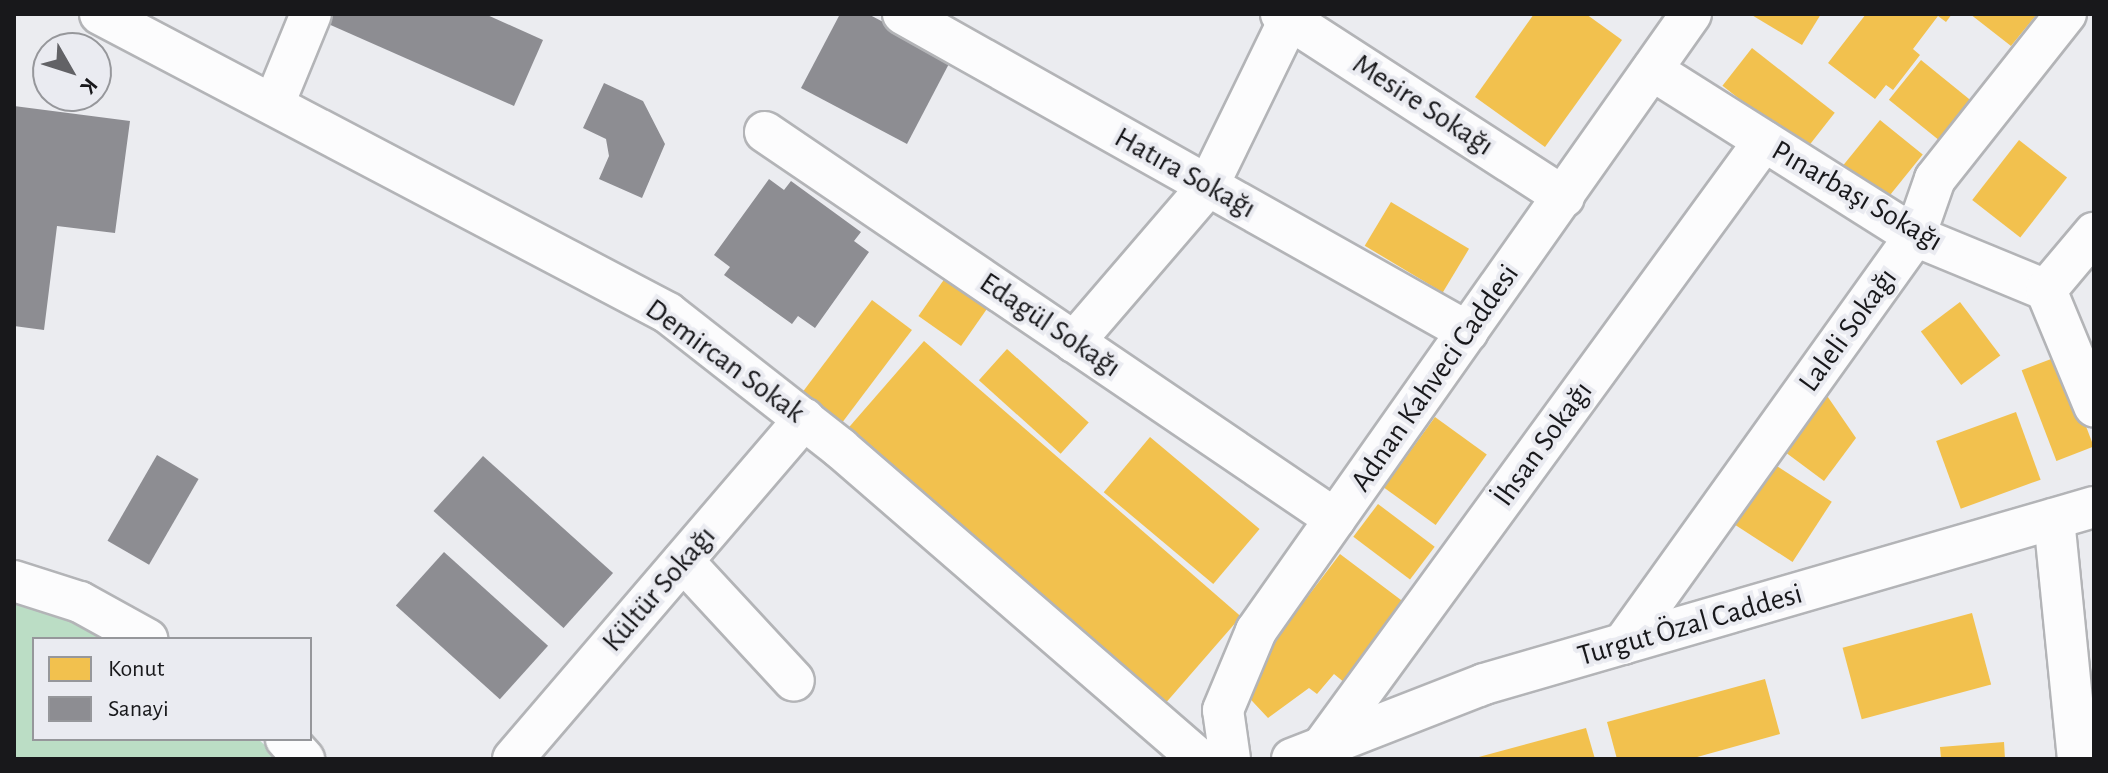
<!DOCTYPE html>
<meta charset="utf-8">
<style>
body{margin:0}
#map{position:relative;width:2108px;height:773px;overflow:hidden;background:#ebecf0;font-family:"Alegreya Sans",sans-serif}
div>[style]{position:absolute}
.green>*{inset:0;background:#bbddc5}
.homes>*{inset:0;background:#f2c14e;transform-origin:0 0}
.industry>*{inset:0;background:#8d8d92;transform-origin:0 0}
.roads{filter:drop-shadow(2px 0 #b3b4b7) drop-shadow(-2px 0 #b3b4b7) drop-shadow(0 2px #b3b4b7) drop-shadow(0 -2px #b3b4b7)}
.minor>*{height:40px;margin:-20px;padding:0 20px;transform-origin:20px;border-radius:20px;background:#fcfcfd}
span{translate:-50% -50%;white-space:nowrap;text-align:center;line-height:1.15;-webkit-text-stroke:8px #eaebf1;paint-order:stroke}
.street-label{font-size:30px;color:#18181b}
.frame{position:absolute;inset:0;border:16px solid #18181b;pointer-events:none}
.legend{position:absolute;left:32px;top:637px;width:280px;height:104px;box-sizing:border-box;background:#eaebf1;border:2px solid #96979b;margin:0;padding:10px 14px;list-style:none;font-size:24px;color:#18181b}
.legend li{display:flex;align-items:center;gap:16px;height:40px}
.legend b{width:40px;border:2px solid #96979b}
.north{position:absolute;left:32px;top:32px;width:80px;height:80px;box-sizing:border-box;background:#eaebf1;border:2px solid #96979b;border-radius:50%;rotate:129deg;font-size:22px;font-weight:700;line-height:32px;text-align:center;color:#18181b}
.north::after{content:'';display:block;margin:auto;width:28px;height:36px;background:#626266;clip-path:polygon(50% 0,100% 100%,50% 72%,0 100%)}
</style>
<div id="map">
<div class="green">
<i style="clip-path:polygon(14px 599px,46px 607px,109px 639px,34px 639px,34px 739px,258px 739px,280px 759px,14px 759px)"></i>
</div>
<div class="homes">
<i style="clip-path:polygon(1534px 14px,1586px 14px,1622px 40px,1545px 147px,1475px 97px)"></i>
<i style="clip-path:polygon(1750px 14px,1821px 14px,1802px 45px)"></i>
<i style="clip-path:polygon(1866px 14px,1952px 14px,1946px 22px,1938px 16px,1913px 49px,1920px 55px,1893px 90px,1886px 85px,1875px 99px,1828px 63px)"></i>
<i style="clip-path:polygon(1970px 14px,2037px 14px,2011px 46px)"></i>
<i style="left:1752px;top:48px;width:105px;height:48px;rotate:38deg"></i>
<i style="left:1921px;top:60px;width:69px;height:51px;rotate:39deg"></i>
<i style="left:1880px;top:120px;width:55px;height:59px;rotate:39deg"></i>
<i style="left:2019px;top:140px;width:61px;height:76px;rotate:38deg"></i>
<i style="left:1391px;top:202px;width:91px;height:51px;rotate:31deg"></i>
<i style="left:950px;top:271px;width:52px;height:55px;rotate:35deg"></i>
<i style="left:872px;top:300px;width:50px;height:118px;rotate:37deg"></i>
<i style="left:1960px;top:302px;width:67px;height:49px;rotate:53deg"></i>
<i style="left:924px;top:341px;width:420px;height:121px;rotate:41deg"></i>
<i style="left:1007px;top:349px;width:110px;height:42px;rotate:42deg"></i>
<i style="left:2059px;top:356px;width:97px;height:40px;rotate:69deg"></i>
<i style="clip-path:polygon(1821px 387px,1856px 438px,1824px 481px,1777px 446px)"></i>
<i style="left:2016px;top:412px;width:72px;height:85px;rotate:70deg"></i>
<i style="left:1435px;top:417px;width:64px;height:87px;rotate:36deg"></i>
<i style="left:1150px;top:437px;width:143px;height:72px;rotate:40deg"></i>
<i style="left:1763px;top:457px;width:82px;height:72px;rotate:33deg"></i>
<i style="left:1378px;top:504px;width:71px;height:41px;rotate:37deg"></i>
<i style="clip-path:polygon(1340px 554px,1405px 603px,1345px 683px,1334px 674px,1317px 694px,1309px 688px,1268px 718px,1239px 687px)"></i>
<i style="left:1972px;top:613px;width:74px;height:134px;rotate:75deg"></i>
<i style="clip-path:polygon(1765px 679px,1780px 734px,1690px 759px,1617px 759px,1607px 722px)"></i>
<i style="clip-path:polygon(1586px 728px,1595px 759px,1476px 759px,1475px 758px)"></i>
<i style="clip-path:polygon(2004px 742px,2005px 759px,1941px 759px,1940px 747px)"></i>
</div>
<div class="industry">
<i style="clip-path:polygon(330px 14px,485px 14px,543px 40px,514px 106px,326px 23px)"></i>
<i style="clip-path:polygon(840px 14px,868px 14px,952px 58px,907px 144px,801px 88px)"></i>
<i style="clip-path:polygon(604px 83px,643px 101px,665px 144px,642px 198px,599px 179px,609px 156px,606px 139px,583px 128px)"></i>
<i style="clip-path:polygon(14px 106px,130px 121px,115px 233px,57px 226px,44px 330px,14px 326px)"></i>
<i style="clip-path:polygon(769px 179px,784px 190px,791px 181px,861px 232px,854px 241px,869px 252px,815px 328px,798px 316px,792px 324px,724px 275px,730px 267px,714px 255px)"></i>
<i style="left:157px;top:455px;width:48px;height:99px;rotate:30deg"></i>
<i style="left:483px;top:456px;width:175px;height:74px;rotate:42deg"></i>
<i style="left:444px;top:552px;width:140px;height:72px;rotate:42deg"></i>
</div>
<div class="roads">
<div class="minor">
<i style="left:100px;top:14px;width:642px;rotate:27.76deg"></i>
<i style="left:668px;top:313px;width:219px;rotate:38.1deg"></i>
<i style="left:840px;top:448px;width:475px;rotate:40.9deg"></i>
<i style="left:903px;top:14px;width:648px;rotate:29.37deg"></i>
<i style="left:1281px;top:14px;width:337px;rotate:32.9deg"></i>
<i style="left:1652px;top:70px;width:311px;rotate:32.3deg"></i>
<i style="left:1915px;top:236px;width:142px;rotate:22.4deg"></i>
<i style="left:2046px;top:290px;width:126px;rotate:67.5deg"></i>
<i style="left:274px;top:104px;width:97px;rotate:-67.7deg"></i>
<i style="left:765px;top:132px;width:689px;rotate:34.17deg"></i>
<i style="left:2046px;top:290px;width:75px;rotate:-49.9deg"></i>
<i style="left:1074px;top:342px;width:206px;rotate:-49.3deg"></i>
<i style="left:1208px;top:186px;width:191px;rotate:-64deg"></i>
<i style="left:2054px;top:519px;width:241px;rotate:84.3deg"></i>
<i style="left:683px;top:561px;width:163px;rotate:47.2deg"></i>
<i style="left:14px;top:581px;width:69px;rotate:17.7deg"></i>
<i style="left:80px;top:602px;width:77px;rotate:28.9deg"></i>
<i style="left:1623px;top:644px;width:502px;rotate:-54.41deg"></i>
<i style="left:1915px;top:236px;width:60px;rotate:-70.7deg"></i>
<i style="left:1935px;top:179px;width:211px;rotate:-51.6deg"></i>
<i style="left:286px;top:739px;width:27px;rotate:48deg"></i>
<i style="left:1322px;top:747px;width:750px;rotate:-53.89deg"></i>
<i style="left:513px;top:759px;width:448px;rotate:-49.4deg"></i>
<i style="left:1230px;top:759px;width:49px;rotate:-98.1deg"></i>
<i style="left:1223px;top:710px;width:86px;rotate:-67.3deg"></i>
<i style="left:1256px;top:631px;width:755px;rotate:-54.82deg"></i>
<i style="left:1292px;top:759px;width:206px;rotate:-21.3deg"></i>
<i style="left:1484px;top:684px;width:635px;rotate:-16.18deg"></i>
</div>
</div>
<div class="street-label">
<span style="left:1423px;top:105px;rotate:33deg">Mesire Sokağı</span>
<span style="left:1185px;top:173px;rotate:29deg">Hatıra Sokağı</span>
<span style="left:1857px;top:196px;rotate:30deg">Pınarbaşı Sokağı</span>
<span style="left:1050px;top:325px;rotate:34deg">Edagül Sokağı</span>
<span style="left:1848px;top:330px;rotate:-54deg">Laleli Sokağı</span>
<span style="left:725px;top:361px;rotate:36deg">Demircan Sokak</span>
<span style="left:1435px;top:378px;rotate:-55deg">Adnan Kahveci Caddesi</span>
<span style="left:1543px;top:444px;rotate:-54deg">İhsan Sokağı</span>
<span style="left:659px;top:589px;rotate:-49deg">Kültür Sokağı</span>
<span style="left:1690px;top:625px;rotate:-16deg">Turgut Özal Caddesi</span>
</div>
<div class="frame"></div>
<ul class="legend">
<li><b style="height:22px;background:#f2c14e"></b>Konut</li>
<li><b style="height:22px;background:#8d8d92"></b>Sanayi</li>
</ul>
<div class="north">K</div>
</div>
